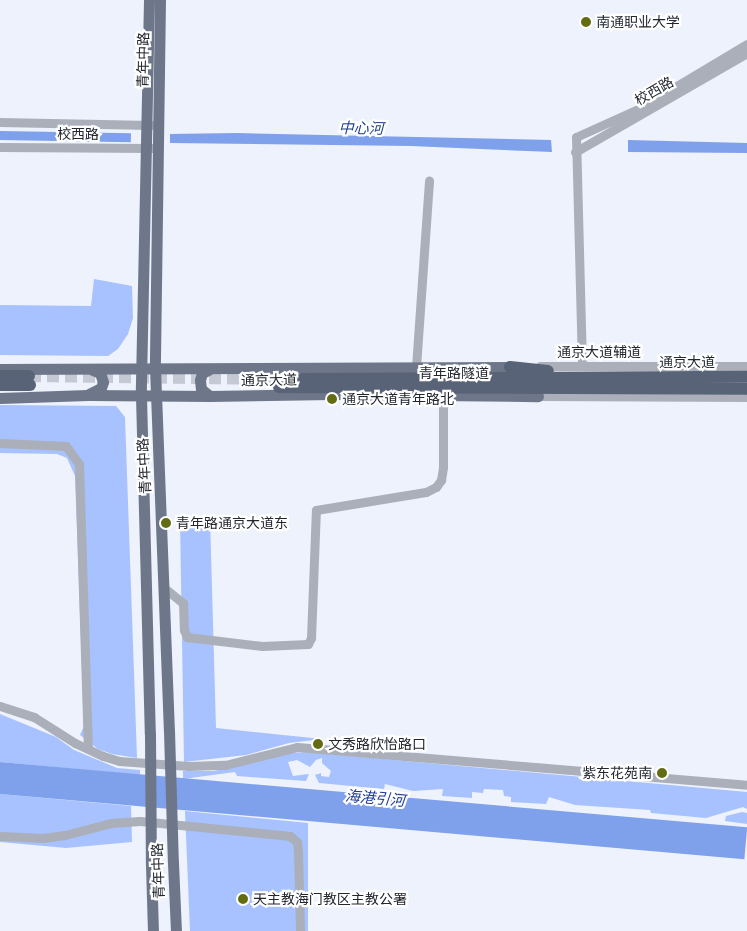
<!DOCTYPE html>
<meta charset="utf-8">
<style>
body{margin:0}
#map{position:relative;width:747px;height:931px;overflow:hidden;background:#edf2fc;font-family:Poppins,"Noto Sans SC",sans-serif}
div>[style]{position:absolute}
.green>*{inset:0;background:#a7c2fe}
.water>*{inset:0;background:#7fa0eb;transform-origin:0 0}
.highway-tunnel>*{height:12px;margin-top:-6px;transform-origin:0;background:repeating-linear-gradient(90deg,#c4c9d3 0 12px,transparent 0 18px)}
.minor>*{height:9px;margin:-4.5px;padding:0 4.5px;transform-origin:4.5px;border-radius:4.5px;background:#aaafb9}
.major>*{height:11px;margin:-5.5px;padding:0 5.5px;transform-origin:5.5px;border-radius:5.5px;background:#6e7789}
.highway>*{height:12px;margin:-6px;padding:0 6px;transform-origin:6px;border-radius:6px;background:#596377}
.major-bridge>*{height:11px;margin:-5.5px;padding:0 5.5px;transform-origin:5.5px;border-radius:5.5px;background:#6e7789}
.dots>*{width:14px;height:14px;translate:-50% -50%;box-sizing:border-box;border:2px solid #fff;border-radius:50%}
span{translate:-50% -50%;white-space:nowrap;text-align:center;line-height:1.15;-webkit-text-stroke:4.5px #fff;paint-order:stroke}
.poi-label{font-size:14px;color:#22262f}
.left{translate:0 -50%;text-align:left}
.right{translate:-100% -50%;text-align:right}
.street-label{font-size:14px;color:#22262f}
.water-label{font-size:15px;color:#203e93;font-style:italic}
</style>
<div id="map">
<div class="green">
<i style="clip-path:polygon(94px 279px,132px 286px,133px 318px,128px 334px,118px 349px,108px 356px,0 355px,0 305px,91px 306px)"></i>
<i style="clip-path:polygon(0 405px,116px 406px,125px 417px,137px 758px,112px 754px,98px 749px,80px 735px,84px 726px,75px 476px,67px 458px,57px 454px,0 453px)"></i>
<i style="clip-path:polygon(210px 518px,216px 728px,322px 739px,289px 743px,246px 755px,184px 762px,180px 519px)"></i>
<i style="clip-path:polygon(0 714px,56px 737px,74px 750px,117px 768px,140px 770px,140px 775px,0 762px)"></i>
<i style="clip-path:polygon(306px 752px,747px 792px,747px 809px,743px 807px,706px 818px,651px 813px,650px 810px,575px 805px,549px 797px,546px 804px,511px 802px,511px 797px,504px 796px,503px 790px,484px 789px,483px 793px,472px 792px,472px 798px,442px 796px,443px 789px,413px 791px,385px 784px,384px 789px,319px 783px,315px 775px,321px 773px,321px 776px,329px 777px,331px 771px,322px 763px,322px 758px,316px 760px,310px 767px,297px 760px,288px 762px,293px 776px,309px 774px,306px 781px,237px 776px,235px 772px,183px 779px,183px 771px,214px 771px,280px 754px)"></i>
<i style="clip-path:polygon(0 794px,131px 806px,132px 842px,66px 848px,0 842px)"></i>
<i style="clip-path:polygon(185px 811px,308px 823px,308px 931px,190px 931px)"></i>
<i style="clip-path:polygon(742px 812px,747px 813px,747px 824px,725px 821px,726px 816px)"></i>
</div>
<div class="water">
<i style="left:0;top:131px;width:131px;height:9px;rotate:1deg"></i>
<i style="clip-path:polygon(237px 133px,551px 140px,552px 152px,411px 146px,170px 143px,170px 134px)"></i>
<i style="clip-path:polygon(628px 140px,747px 143px,747px 153px,628px 152px)"></i>
<i style="left:0;top:762px;width:750px;height:32px;rotate:5deg"></i>
</div>
<div class="highway-tunnel">
<i style="left:29px;top:376px;width:251px;rotate:0.7deg"></i>
</div>
<div class="minor">
<i style="left:0;top:122px;width:151px;rotate:1.1deg"></i>
<i style="left:0;top:147px;width:152px;rotate:0.4deg"></i>
<i style="left:575px;top:152px;width:198px;rotate:-29.9deg"></i>
<i style="left:582px;top:365px;width:228px;rotate:-91.5deg"></i>
<i style="left:576px;top:137px;width:68px;rotate:-24.3deg"></i>
<i style="left:638px;top:109px;width:127px;rotate:-30.8deg"></i>
<i style="left:540px;top:366px;width:207px"></i>
<i style="left:416px;top:367px;width:187px;rotate:-86deg"></i>
<i style="left:538px;top:396px;width:209px;rotate:0.3deg"></i>
<i style="left:0;top:443px;width:66px;rotate:2.6deg"></i>
<i style="left:66px;top:446px;width:22px;rotate:54deg"></i>
<i style="left:79px;top:464px;width:284px;rotate:88.2deg"></i>
<i style="left:163px;top:587px;width:26px;rotate:39deg"></i>
<i style="left:183px;top:603px;width:27px;rotate:88deg"></i>
<i style="left:184px;top:630px;width:8px;rotate:67deg"></i>
<i style="left:187px;top:637px;width:76px;rotate:6.8deg"></i>
<i style="left:262px;top:646px;width:46px;rotate:-2.5deg"></i>
<i style="left:308px;top:644px;width:7px;rotate:-63deg"></i>
<i style="left:311px;top:638px;width:128px;rotate:-87.8deg"></i>
<i style="left:316px;top:510px;width:111px;rotate:-9.3deg"></i>
<i style="left:426px;top:492px;width:11px;rotate:-27deg"></i>
<i style="left:436px;top:487px;width:9px;rotate:-54deg"></i>
<i style="left:441px;top:480px;width:13px;rotate:-81deg"></i>
<i style="left:443px;top:467px;width:72px;rotate:-90deg"></i>
<i style="left:0;top:706px;width:36px;rotate:18deg"></i>
<i style="left:34px;top:717px;width:49px;rotate:32.4deg"></i>
<i style="left:75px;top:743px;width:31px;rotate:25deg"></i>
<i style="left:103px;top:756px;width:17px;rotate:17deg"></i>
<i style="left:119px;top:761px;width:70px;rotate:4.1deg"></i>
<i style="left:189px;top:766px;width:36px;rotate:-2deg"></i>
<i style="left:225px;top:765px;width:74px;rotate:-14deg"></i>
<i style="left:297px;top:747px;width:452px;rotate:4.8deg"></i>
<i style="left:0;top:836px;width:43px;rotate:2.7deg"></i>
<i style="left:43px;top:838px;width:22px;rotate:-8deg"></i>
<i style="left:65px;top:835px;width:48px;rotate:-14.6deg"></i>
<i style="left:111px;top:823px;width:29px;rotate:-4deg"></i>
<i style="left:140px;top:821px;width:151px;rotate:5.7deg"></i>
<i style="left:290px;top:836px;width:9px;rotate:41deg"></i>
<i style="left:297px;top:842px;width:10px;rotate:84deg"></i>
<i style="left:298px;top:852px;width:79px;rotate:88.5deg"></i>
</div>
<div class="major">
<i style="left:149px;top:0;width:396px;rotate:91.2deg"></i>
<i style="left:141px;top:396px;width:338px;rotate:88.5deg"></i>
<i style="left:160px;top:0;width:368px;rotate:90.8deg"></i>
<i style="left:155px;top:368px;width:363px;rotate:87.8deg"></i>
<i style="left:0;top:369px;width:510px;rotate:-0.22deg"></i>
<i style="left:208px;top:370px;width:7px;rotate:153deg"></i>
<i style="left:202px;top:373px;width:7px;rotate:106deg"></i>
<i style="left:200px;top:380px;width:9px;rotate:84deg"></i>
<i style="left:201px;top:389px;width:11px;rotate:38deg"></i>
<i style="left:89px;top:394px;width:13px;rotate:-27deg"></i>
<i style="left:101px;top:388px;width:6px;rotate:-72deg"></i>
<i style="left:103px;top:382px;width:9px;rotate:-108deg"></i>
<i style="left:100px;top:373px;width:8px;rotate:-157deg"></i>
<i style="left:0;top:398px;width:88px;rotate:-2deg"></i>
<i style="left:88px;top:395px;width:122px;rotate:0.5deg"></i>
<i style="left:210px;top:396px;width:121px;rotate:-0.9deg"></i>
<i style="left:331px;top:394px;width:207px;rotate:0.6deg"></i>
<i style="left:173px;top:863px;width:68px;rotate:87.5deg"></i>
<i style="left:151px;top:865px;width:66px;rotate:88.3deg"></i>
</div>
<div class="highway">
<i style="left:510px;top:367px;width:38px;rotate:6deg"></i>
<i style="left:0;top:376px;width:29px"></i>
<i style="left:302px;top:379px;width:445px;rotate:-0.3deg"></i>
<i style="left:0;top:385px;width:30px"></i>
<i style="left:279px;top:387px;width:468px;rotate:0.2deg"></i>
</div>
<div class="major-bridge">
<i style="left:169px;top:731px;width:132px;rotate:88.3deg"></i>
<i style="left:150px;top:734px;width:131px;rotate:89.6deg"></i>
</div>
<div class="dots">
<i style="left:586px;top:22px;background:#636c12"></i>
<i style="left:332px;top:399px;background:#636c12"></i>
<i style="left:166px;top:523px;background:#636c12"></i>
<i style="left:318px;top:744px;background:#636c12"></i>
<i style="left:662px;top:773px;background:#636c12"></i>
<i style="left:243px;top:899px;background:#636c12"></i>
</div>
<div class="poi-label">
<span class="left" style="left:596px;top:22px">南通职业大学</span>
<span class="left" style="left:342px;top:399px">通京大道青年路北</span>
<span class="left" style="left:176px;top:523px">青年路通京大道东</span>
<span class="left" style="left:328px;top:744px">文秀路欣怡路口</span>
<span class="right" style="left:652px;top:773px">紫东花苑南</span>
<span class="left" style="left:253px;top:899px">天主教海门教区主教公署</span>
</div>
<div class="street-label">
<span style="left:143px;top:60px;rotate:-89deg">青年中路</span>
<span style="left:654px;top:91px;rotate:-30deg">校西路</span>
<span style="left:78px;top:134px">校西路</span>
<span style="left:599px;top:352px">通京大道辅道</span>
<span style="left:687px;top:362px">通京大道</span>
<span style="left:454px;top:373px">青年路隧道</span>
<span style="left:269px;top:380px;rotate:-1deg">通京大道</span>
<span style="left:144px;top:466px;rotate:-93deg">青年中路</span>
<span style="left:158px;top:871px;rotate:-92deg">青年中路</span>
</div>
<div class="water-label">
<span style="left:361px;top:128px;rotate:1deg">中心河</span>
<span style="left:375px;top:798px;rotate:5deg">海港引河</span>
</div>
</div>
